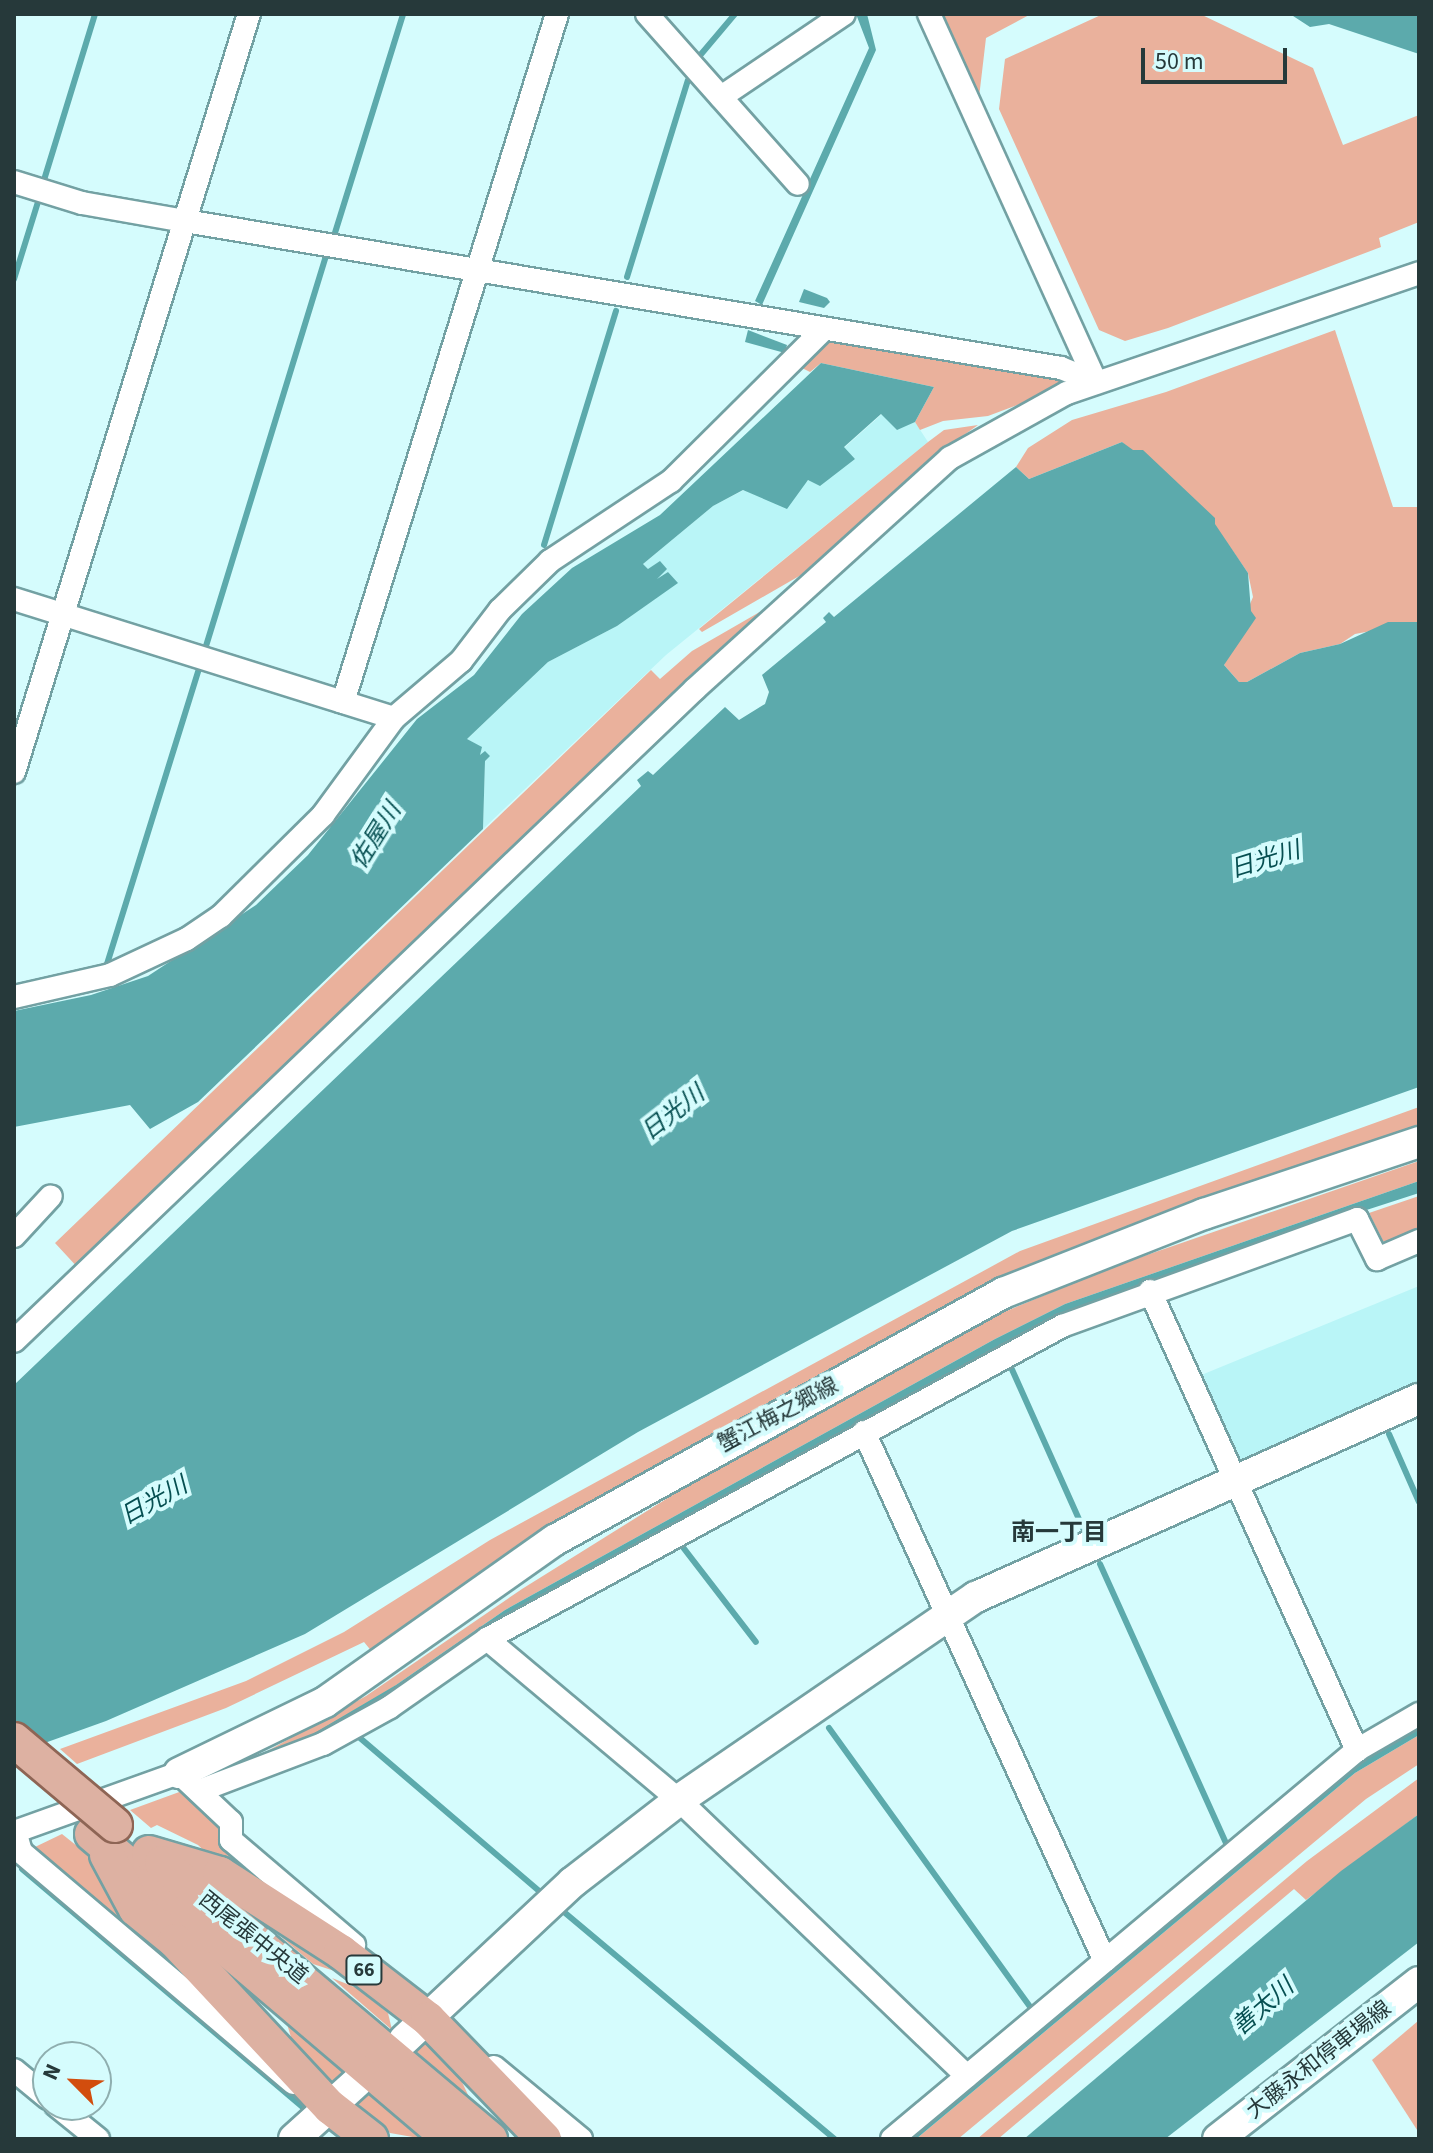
<!DOCTYPE html>
<meta charset="utf-8">
<style>
body{margin:0}
#map{position:relative;width:1433px;height:2153px;overflow:hidden;background:#d5fcfd;font-family:"Source Sans 3","Noto Sans JP",sans-serif}
div>[style]{position:absolute}
.built>*{inset:0;background:#b9f5f7}
.green>*{inset:0;background:#eab19c}
.water>*{inset:0;background:#5caaac}
.stream>*{height:6px;margin:-3px;padding:0 3px;transform-origin:3px;border-radius:3px;background:#5caaac}
.roads{filter:drop-shadow(2px 0 #73a1a3) drop-shadow(-2px 0 #73a1a3) drop-shadow(0 2px #73a1a3) drop-shadow(0 -2px #73a1a3)}
.street>*{height:22px;margin:-11px;padding:0 11px;transform-origin:11px;border-radius:11px;background:#fff}
.secondary>*{height:30px;margin:-15px;padding:0 15px;transform-origin:15px;border-radius:15px;background:#fff}
.primary>*{height:34px;margin:-17px;padding:0 17px;transform-origin:17px;border-radius:17px;background:#ddb1a2}
.bridges{filter:drop-shadow(2px 0 #8e6555) drop-shadow(-2px 0 #8e6555) drop-shadow(0 2px #8e6555) drop-shadow(0 -2px #8e6555)}
.primary-bridge>*{height:34px;margin:-17px;padding:0 17px;transform-origin:17px;border-radius:17px;background:#ddb1a2}
span{translate:-50% -50%;white-space:nowrap;text-align:center;line-height:1.15;-webkit-text-stroke:8px #d5fcfd;paint-order:stroke}
.shield-label span{padding:2px 6px;background:#d5fcfd;border:2px solid;border-radius:6px;-webkit-text-stroke-width:0}
.shield-label{font-size:20px;color:#26393a;font-weight:700}
.street-label{font-size:22px;color:#26393a}
.water-label{font-size:24px;color:#064f51;font-style:italic}
.neighbourhood-label{font-size:24px;color:#26393a;font-weight:700}
.frame{position:absolute;inset:0;border:16px solid #26393a;pointer-events:none}
.north{position:absolute;left:32px;top:2041px;width:80px;height:80px;box-sizing:border-box;background:#d5fcfd;border:2px solid #8faeaf;border-radius:50%;rotate:294deg;font-size:22px;font-weight:700;line-height:32px;text-align:center;color:#26393a}
.north::after{content:'';display:block;margin:auto;width:28px;height:36px;background:#d24d0d;clip-path:polygon(50% 0,100% 100%,50% 72%,0 100%)}
.scale{position:absolute;left:1141px;top:48px;width:146px;height:36px;box-sizing:border-box;border:4px solid #26393a;border-top:0;padding-left:10px;font-size:24px;line-height:28px;white-space:nowrap;color:#26393a;-webkit-text-stroke:6px #d5fcfd;paint-order:stroke}
</style>
<div id="map">
<div class="built">
<i style="clip-path:polygon(882px 414px,915px 422px,928px 442px,666px 655px,483px 829px,485px 761px,478px 752px,482px 748px,467px 739px,548px 662px,617px 626px,677px 583px,668px 572px,658px 580px,643px 564px,713px 506px,744px 490px,780px 503px,809px 480px,855px 459px,844px 448px)"></i>
<i style="clip-path:polygon(1419px 1286px,1419px 1387px,1238px 1465px,1194px 1378px)"></i>
</div>
<div class="green">
<i style="clip-path:polygon(937px 14px,1031px 14px,986px 38px,978px 106px)"></i>
<i style="clip-path:polygon(1103px 14px,1200px 14px,1313px 68px,1343px 145px,1419px 115px,1419px 222px,1379px 238px,1381px 247px,1168px 328px,1125px 341px,1099px 330px,999px 109px,1005px 59px)"></i>
<i style="clip-path:polygon(1335px 330px,1393px 507px,1419px 507px,1419px 622px,1355px 634px,1340px 644px,1300px 653px,1247px 682px,1239px 682px,1224px 665px,1253px 597px,1248px 573px,1214px 524px,1122px 442px,1029px 479px,1016px 467px,1028px 448px,1072px 420px,1166px 392px)"></i>
<i style="clip-path:polygon(830px 339px,1066px 380px,1070px 385px,988px 416px,943px 421px,920px 430px,915px 422px,934px 387px,821px 363px,810px 372px,802px 368px)"></i>
<i style="clip-path:polygon(978px 425px,943px 450px,801px 575px,702px 632px,699px 629px,928px 442px,944px 430px)"></i>
<i style="clip-path:polygon(796px 591px,80px 1270px,55px 1243px,651px 670px,660px 679px,692px 651px)"></i>
<i style="clip-path:polygon(1419px 1107px,1419px 1127px,1149px 1220px,373px 1653px,364px 1642px,226px 1708px,77px 1764px,60px 1749px,246px 1681px,344px 1632px,490px 1540px,1020px 1251px)"></i>
<i style="clip-path:polygon(1419px 1161px,1419px 1181px,1065px 1304px,995px 1339px,505px 1610px,315px 1741px,235px 1769px,366px 1696px,522px 1589px,679px 1491px,997px 1315px,1115px 1266px)"></i>
<i style="clip-path:polygon(1419px 1196px,1419px 1234px,1391px 1244px,1383px 1241px,1369px 1213px)"></i>
<i style="clip-path:polygon(1419px 1735px,1419px 1764px,1366px 1799px,958px 2139px,916px 2139px,1355px 1773px)"></i>
<i style="clip-path:polygon(1419px 1778px,1419px 1814px,1306px 1900px,1294px 1889px,998px 2139px,977px 2139px,1307px 1861px)"></i>
<i style="clip-path:polygon(182px 1791px,220px 1820px,226px 1846px,338px 1939px,223px 1868px,198px 1845px,157px 1825px,151px 1828px,130px 1810px)"></i>
<i style="clip-path:polygon(62px 1834px,87px 1854px,122px 1906px,261px 2048px,38px 1857px,35px 1847px)"></i>
<i style="clip-path:polygon(212px 1878px,365px 1981px,313px 1964px)"></i>
<i style="clip-path:polygon(332px 1978px,357px 1988px,388px 2013px,392px 2030px)"></i>
<i style="clip-path:polygon(286px 2021px,348px 2075px,329px 2082px,296px 2053px)"></i>
<i style="clip-path:polygon(1418px 2021px,1419px 2022px,1419px 2133px,1372px 2060px)"></i>
<i style="clip-path:polygon(423px 2041px,454px 2065px,469px 2097px,411px 2047px)"></i>
<i style="clip-path:polygon(365px 2090px,424px 2139px,390px 2133px,356px 2102px)"></i>
</div>
<div class="water">
<i style="clip-path:polygon(856px 14px,867px 14px,876px 50px,762px 305px,755px 301px,869px 48px)"></i>
<i style="clip-path:polygon(1290px 14px,1419px 14px,1419px 54px,1329px 24px,1310px 27px)"></i>
<i style="clip-path:polygon(804px 289px,827px 298px,830px 302px,824px 308px,799px 302px)"></i>
<i style="clip-path:polygon(748px 330px,787px 345px,785px 353px,745px 342px)"></i>
<i style="clip-path:polygon(821px 363px,934px 387px,915px 422px,897px 430px,881px 414px,844px 447px,855px 459px,820px 486px,808px 480px,787px 509px,743px 490px,713px 506px,643px 564px,648px 569px,660px 561px,667px 569px,657px 579px,668px 572px,678px 583px,617px 626px,548px 662px,467px 739px,482px 747px,480px 755px,485px 751px,490px 756px,485px 761px,483px 829px,198px 1102px,150px 1129px,130px 1105px,14px 1127px,14px 1011px,91px 995px,148px 976px,256px 905px,308px 855px,417px 719px,474px 675px,522px 614px,572px 568px,660px 515px)"></i>
<i style="clip-path:polygon(1122px 442px,1133px 450px,1143px 450px,1215px 518px,1215px 524px,1248px 573px,1251px 611px,1256px 618px,1224px 665px,1239px 682px,1247px 682px,1300px 653px,1340px 644px,1388px 622px,1419px 622px,1419px 1087px,1012px 1231px,638px 1432px,305px 1634px,106px 1721px,14px 1754px,14px 1385px,641px 786px,637px 780px,648px 771px,653px 775px,725px 707px,739px 720px,765px 704px,769px 692px,762px 675px,826px 622px,823px 618px,829px 612px,834px 617px,1016px 467px,1029px 479px)"></i>
<i style="clip-path:polygon(1419px 1181px,1419px 1193px,1212px 1260px,1068px 1315px,315px 1741px,311px 1735px,396px 1685px,505px 1610px,995px 1339px,1065px 1304px)"></i>
<i style="clip-path:polygon(1419px 1723px,1419px 1735px,1355px 1773px,916px 2139px,905px 2139px,1358px 1759px)"></i>
<i style="clip-path:polygon(1419px 1814px,1419px 1942px,1165px 2139px,1024px 2139px,1341px 1871px)"></i>
</div>
<div class="stream">
<i style="left:697px;top:59px;width:59px;rotate:-49.8deg"></i>
<i style="left:44px;top:180px;width:174px;rotate:-72.9deg"></i>
<i style="left:334px;top:236px;width:232px;rotate:-72.7deg"></i>
<i style="left:627px;top:277px;width:206px;rotate:-72.8deg"></i>
<i style="left:14px;top:279px;width:81px;rotate:-72.7deg"></i>
<i style="left:544px;top:545px;width:245px;rotate:-72.9deg"></i>
<i style="left:206px;top:646px;width:407px;rotate:-72.9deg"></i>
<i style="left:107px;top:964px;width:307px;rotate:-72.7deg"></i>
<i style="left:1010px;top:1365px;width:184px;rotate:65.9deg"></i>
<i style="left:1389px;top:1434px;width:74px;rotate:66.2deg"></i>
<i style="left:682px;top:1546px;width:121px;rotate:52.4deg"></i>
<i style="left:1100px;top:1564px;width:308px;rotate:65.7deg"></i>
<i style="left:829px;top:1728px;width:345px;rotate:54.2deg"></i>
<i style="left:360px;top:1738px;width:234px;rotate:40.5deg"></i>
<i style="left:22px;top:1869px;width:372px;rotate:40.3deg"></i>
<i style="left:564px;top:1912px;width:354px;rotate:40deg"></i>
</div>
<div class="roads">
<div class="street">
<i style="left:647px;top:14px;width:227px;rotate:48.4deg"></i>
<i style="left:929px;top:14px;width:404px;rotate:65.6deg"></i>
<i style="left:721px;top:97px;width:148px;rotate:-34deg"></i>
<i style="left:14px;top:182px;width:71px;rotate:17.2deg"></i>
<i style="left:82px;top:203px;width:105px;rotate:9.9deg"></i>
<i style="left:185px;top:221px;width:888px;rotate:9.53deg"></i>
<i style="left:1061px;top:368px;width:38px;rotate:22deg"></i>
<i style="left:14px;top:599px;width:398px;rotate:17.4deg"></i>
<i style="left:343px;top:702px;width:721px;rotate:-72.72deg"></i>
<i style="left:14px;top:772px;width:794px;rotate:-72.78deg"></i>
<i style="left:14px;top:997px;width:98px;rotate:-12.9deg"></i>
<i style="left:110px;top:975px;width:85px;rotate:-25.1deg"></i>
<i style="left:187px;top:939px;width:41px;rotate:-34.1deg"></i>
<i style="left:221px;top:916px;width:144px;rotate:-44.7deg"></i>
<i style="left:323px;top:815px;width:120px;rotate:-53.8deg"></i>
<i style="left:394px;top:718px;width:88px;rotate:-40.4deg"></i>
<i style="left:461px;top:661px;width:64px;rotate:-52.6deg"></i>
<i style="left:500px;top:610px;width:70px;rotate:-44.4deg"></i>
<i style="left:550px;top:561px;width:145px;rotate:-33.5deg"></i>
<i style="left:671px;top:481px;width:216px;rotate:-44.8deg"></i>
<i style="left:14px;top:1236px;width:54px;rotate:-47.2deg"></i>
<i style="left:1150px;top:1291px;width:504px;rotate:65.73deg"></i>
<i style="left:14px;top:1341px;width:943px;rotate:-43.75deg"></i>
<i style="left:695px;top:689px;width:344px;rotate:-42.2deg"></i>
<i style="left:950px;top:458px;width:134px;rotate:-29.1deg"></i>
<i style="left:1067px;top:393px;width:372px;rotate:-18.8deg"></i>
<i style="left:864px;top:1432px;width:581px;rotate:65.51deg"></i>
<i style="left:487px;top:1639px;width:251px;rotate:40deg"></i>
<i style="left:679px;top:1800px;width:399px;rotate:43.8deg"></i>
<i style="left:199px;top:1791px;width:133px;rotate:-20.8deg"></i>
<i style="left:323px;top:1744px;width:77px;rotate:-28.9deg"></i>
<i style="left:390px;top:1707px;width:118px;rotate:-35deg"></i>
<i style="left:487px;top:1639px;width:655px;rotate:-28.56deg"></i>
<i style="left:1062px;top:1326px;width:314px;rotate:-19.9deg"></i>
<i style="left:1357px;top:1219px;width:45px;rotate:63.4deg"></i>
<i style="left:1377px;top:1259px;width:46px;rotate:-23.2deg"></i>
<i style="left:15px;top:1831px;width:22px;rotate:74deg"></i>
<i style="left:21px;top:1852px;width:357px;rotate:40.3deg"></i>
<i style="left:14px;top:1832px;width:175px;rotate:-19.7deg"></i>
<i style="left:179px;top:1773px;width:71px;rotate:43.3deg"></i>
<i style="left:231px;top:1822px;width:18px;rotate:90deg"></i>
<i style="left:231px;top:1840px;width:162px;rotate:40.5deg"></i>
<i style="left:494px;top:2067px;width:113px;rotate:39.6deg"></i>
<i style="left:14px;top:2070px;width:44px;rotate:39.5deg"></i>
<i style="left:56px;top:2105px;width:54px;rotate:39deg"></i>
<i style="left:892px;top:2139px;width:606px;rotate:-39.91deg"></i>
<i style="left:1357px;top:1750px;width:72px;rotate:-30.1deg"></i>
</div>
<div class="secondary">
<i style="left:179px;top:1773px;width:162px;rotate:-25.9deg"></i>
<i style="left:325px;top:1702px;width:281px;rotate:-35.2deg"></i>
<i style="left:555px;top:1540px;width:512px;rotate:-28.87deg"></i>
<i style="left:1003px;top:1293px;width:216px;rotate:-21.5deg"></i>
<i style="left:1204px;top:1214px;width:227px;rotate:-18.5deg"></i>
<i style="left:404px;top:2040px;width:231px;rotate:-43.1deg"></i>
<i style="left:573px;top:1882px;width:134px;rotate:-37.7deg"></i>
<i style="left:679px;top:1800px;width:360px;rotate:-34.4deg"></i>
<i style="left:976px;top:1597px;width:485px;rotate:-24.1deg"></i>
<i style="left:294px;top:2139px;width:84px;rotate:-42.1deg"></i>
<i style="left:1218px;top:2139px;width:255px;rotate:-38deg"></i>
</div>
<div class="primary">
<i style="left:92px;top:1834px;width:470px;rotate:40.4deg"></i>
<i style="left:149px;top:1853px;width:74px;rotate:16.5deg"></i>
<i style="left:220px;top:1874px;width:144px;rotate:32.8deg"></i>
<i style="left:341px;top:1952px;width:110px;rotate:37.6deg"></i>
<i style="left:428px;top:2019px;width:167px;rotate:46deg"></i>
<i style="left:107px;top:1855px;width:61px;rotate:61.8deg"></i>
<i style="left:136px;top:1909px;width:50px;rotate:39.4deg"></i>
<i style="left:175px;top:1941px;width:227px;rotate:47deg"></i>
<i style="left:330px;top:2107px;width:52px;rotate:38deg"></i>
<i style="left:162px;top:1863px;width:429px;rotate:40.1deg"></i>
</div>
</div>
<div class="bridges">
<div class="primary-bridge">
<i style="left:14px;top:1740px;width:132px;rotate:40.1deg"></i>
</div>
</div>
<div class="shield-label">
<span style="left:364px;top:1970px">66</span>
</div>
<div class="street-label">
<span style="left:778px;top:1415px;rotate:-28deg">蟹江梅之郷線</span>
<span style="left:253px;top:1938px;rotate:39deg">西尾張中央道</span>
<span style="left:1319px;top:2060px;rotate:-38deg">大藤永和停車場線</span>
</div>
<div class="water-label">
<span style="left:376px;top:836px;rotate:-58deg">佐屋川</span>
<span style="left:1265px;top:860px;rotate:-17deg">日光川</span>
<span style="left:673px;top:1113px;rotate:-38deg">日光川</span>
<span style="left:154px;top:1501px;rotate:-29deg">日光川</span>
<span style="left:1263px;top:2007px;rotate:-41deg">善太川</span>
</div>
<div class="neighbourhood-label">
<span style="left:1059px;top:1533px">南一丁目</span>
</div>
<div class="frame"></div>
<div class="north">N</div>
<div class="scale">50 m</div>
</div>
